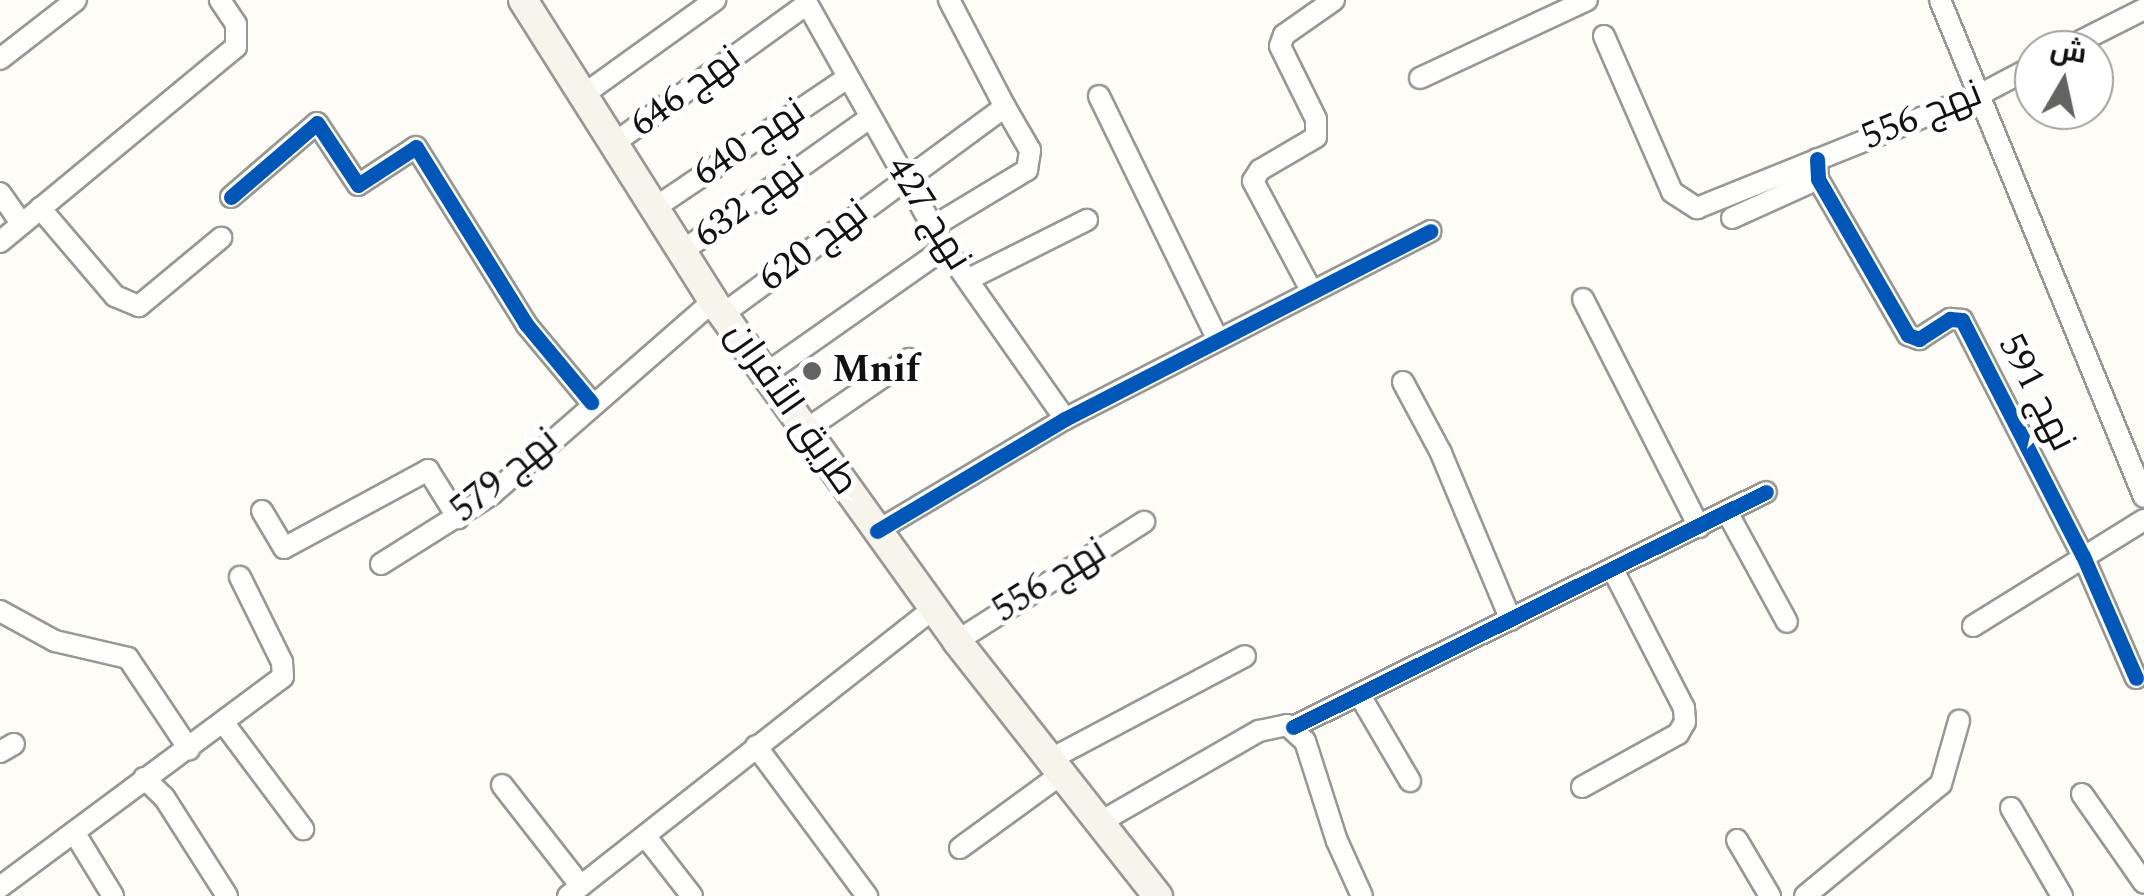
<!DOCTYPE html>
<meta charset="utf-8">
<style>
body{margin:0}
#map{position:relative;width:2144px;height:896px;overflow:hidden;background:#fdfcf7;font-family:Spectral,Cairo,serif}
div>[style]{position:absolute}
.roads{filter:drop-shadow(2px 0 #979795) drop-shadow(-2px 0 #979795) drop-shadow(0 2px #979795) drop-shadow(0 -2px #979795)}
.minor>*{height:20px;margin:-10px;padding:0 10px;transform-origin:10px;border-radius:10px;background:#fffffe}
.secondary>*{height:28px;margin:-14px;padding:0 14px;transform-origin:14px;border-radius:14px;background:#f6f4eb}
.cycleway>*{height:15px;margin:-7.5px;padding:0 7.5px;transform-origin:7.5px;border-radius:7.5px;background:#0057b8}
.dots>*{width:28px;height:28px;translate:-50% -50%;box-sizing:border-box;border:5px solid #fff;border-radius:50%}
span{translate:-50% -50%;white-space:nowrap;text-align:center;line-height:1.15;-webkit-text-stroke:10px #fff;paint-order:stroke}
.street-label{font-size:38px;color:#111}
.poi-label{font-size:38px;color:#111;font-weight:700}
.left{translate:0 -50%;text-align:left}
.north{position:absolute;left:2014px;top:30px;width:100px;height:100px;box-sizing:border-box;background:#fff;border:2px solid #a0a0a0;border-radius:50%;rotate:9deg;font-size:28px;font-weight:700;line-height:40px;text-align:center;color:#111}
.north::after{content:'';display:block;margin:auto;width:35px;height:45px;background:#646362;clip-path:polygon(50% 0,100% 100%,50% 72%,0 100%)}
</style>
<div id="map">
<div class="roads">
<div class="minor">
<i style="left:805px;top:0;width:285px;rotate:60.6deg"></i>
<i style="left:945px;top:248px;width:209px;rotate:54.9deg"></i>
<i style="left:1940px;top:0;width:537px;rotate:67.68deg"></i>
<i style="left:1604px;top:36px;width:170px;rotate:66.4deg"></i>
<i style="left:1672px;top:192px;width:30px;rotate:33deg"></i>
<i style="left:1697px;top:208px;width:306px;rotate:-21.9deg"></i>
<i style="left:1981px;top:94px;width:60px;rotate:-27.8deg"></i>
<i style="left:2063px;top:50px;width:91px;rotate:-26.8deg"></i>
<i style="left:0;top:59px;width:96px;rotate:-37.8deg"></i>
<i style="left:1420px;top:78px;width:184px;rotate:-25deg"></i>
<i style="left:583px;top:95px;width:163px;rotate:-35.7deg"></i>
<i style="left:1099px;top:96px;width:271px;rotate:64deg"></i>
<i style="left:613px;top:144px;width:239px;rotate:-35.8deg"></i>
<i style="left:1817px;top:159px;width:20px;rotate:87deg"></i>
<i style="left:1818px;top:179px;width:180px;rotate:60deg"></i>
<i style="left:1908px;top:335px;width:12px;rotate:20deg"></i>
<i style="left:1919px;top:339px;width:37px;rotate:-33deg"></i>
<i style="left:1950px;top:319px;width:12px;rotate:5deg"></i>
<i style="left:1962px;top:320px;width:265px;rotate:62.9deg"></i>
<i style="left:2083px;top:556px;width:133px;rotate:66.5deg"></i>
<i style="left:0;top:193px;width:37px;rotate:55deg"></i>
<i style="left:231px;top:197px;width:113px;rotate:-40.7deg"></i>
<i style="left:317px;top:123px;width:74px;rotate:56.5deg"></i>
<i style="left:358px;top:185px;width:69px;rotate:-33.2deg"></i>
<i style="left:416px;top:147px;width:208px;rotate:58.1deg"></i>
<i style="left:526px;top:324px;width:102px;rotate:50.2deg"></i>
<i style="left:40px;top:208px;width:116px;rotate:49.6deg"></i>
<i style="left:115px;top:296px;width:26px;rotate:23deg"></i>
<i style="left:139px;top:306px;width:107px;rotate:-39.7deg"></i>
<i style="left:653px;top:209px;width:234px;rotate:-34deg"></i>
<i style="left:1732px;top:218px;width:94px;rotate:-24.4deg"></i>
<i style="left:934px;top:226px;width:109px;rotate:-31.1deg"></i>
<i style="left:1027px;top:170px;width:20px;rotate:-81deg"></i>
<i style="left:1030px;top:150px;width:50px;rotate:-120.2deg"></i>
<i style="left:0;top:242px;width:306px;rotate:-39.6deg"></i>
<i style="left:236px;top:47px;width:23px;rotate:-90deg"></i>
<i style="left:236px;top:24px;width:29px;rotate:-124deg"></i>
<i style="left:681px;top:252px;width:229px;rotate:-35.4deg"></i>
<i style="left:969px;top:279px;width:132px;rotate:-26.6deg"></i>
<i style="left:1312px;top:292px;width:126px;rotate:-118deg"></i>
<i style="left:1253px;top:181px;width:13px;rotate:-58deg"></i>
<i style="left:1260px;top:170px;width:65px;rotate:-30.5deg"></i>
<i style="left:1316px;top:137px;width:18px;rotate:-90deg"></i>
<i style="left:1316px;top:119px;width:81px;rotate:-116.3deg"></i>
<i style="left:1280px;top:46px;width:12px;rotate:-70deg"></i>
<i style="left:1284px;top:35px;width:61px;rotate:-35deg"></i>
<i style="left:1583px;top:299px;width:256px;rotate:63deg"></i>
<i style="left:723px;top:314px;width:350px;rotate:-36.3deg"></i>
<i style="left:1005px;top:107px;width:121px;rotate:-117.6deg"></i>
<i style="left:767px;top:373px;width:218px;rotate:-35.1deg"></i>
<i style="left:1403px;top:382px;width:81px;rotate:61.8deg"></i>
<i style="left:1441px;top:453px;width:181px;rotate:67.3deg"></i>
<i style="left:807px;top:429px;width:124px;rotate:-34.5deg"></i>
<i style="left:262px;top:511px;width:43px;rotate:59.3deg"></i>
<i style="left:284px;top:548px;width:164px;rotate:-28.4deg"></i>
<i style="left:428px;top:470px;width:57px;rotate:58deg"></i>
<i style="left:1727px;top:512px;width:125px;rotate:61.4deg"></i>
<i style="left:877px;top:531px;width:219px;rotate:-30.8deg"></i>
<i style="left:1065px;top:419px;width:411px;rotate:-27.2deg"></i>
<i style="left:381px;top:564px;width:131px;rotate:-32.2deg"></i>
<i style="left:492px;top:494px;width:293px;rotate:-41.1deg"></i>
<i style="left:0;top:611px;width:63px;rotate:28.6deg"></i>
<i style="left:55px;top:641px;width:75px;rotate:13.1deg"></i>
<i style="left:128px;top:658px;width:110px;rotate:56.2deg"></i>
<i style="left:1973px;top:626px;width:201px;rotate:-31.8deg"></i>
<i style="left:957px;top:641px;width:222px;rotate:-32.5deg"></i>
<i style="left:1359px;top:694px;width:101px;rotate:59.6deg"></i>
<i style="left:223px;top:722px;width:134px;rotate:53.2deg"></i>
<i style="left:1293px;top:727px;width:528px;rotate:-26.42deg"></i>
<i style="left:756px;top:746px;width:187px;rotate:53.5deg"></i>
<i style="left:0;top:752px;width:16px;rotate:-30deg"></i>
<i style="left:1047px;top:761px;width:224px;rotate:-27.9deg"></i>
<i style="left:144px;top:778px;width:28px;rotate:44deg"></i>
<i style="left:164px;top:797px;width:117px;rotate:57.5deg"></i>
<i style="left:502px;top:785px;width:128px;rotate:52deg"></i>
<i style="left:1582px;top:787px;width:110px;rotate:-28.9deg"></i>
<i style="left:1678px;top:734px;width:14px;rotate:-60deg"></i>
<i style="left:1685px;top:722px;width:14px;rotate:-94deg"></i>
<i style="left:1684px;top:708px;width:155px;rotate:-117.2deg"></i>
<i style="left:2082px;top:794px;width:108px;rotate:55.1deg"></i>
<i style="left:2011px;top:808px;width:102px;rotate:59.9deg"></i>
<i style="left:1097px;top:824px;width:187px;rotate:-29.9deg"></i>
<i style="left:1259px;top:731px;width:29px;rotate:-12deg"></i>
<i style="left:1287px;top:725px;width:24px;rotate:42deg"></i>
<i style="left:1305px;top:741px;width:105px;rotate:72.3deg"></i>
<i style="left:1337px;top:841px;width:60px;rotate:65.6deg"></i>
<i style="left:74px;top:832px;width:75px;rotate:58.6deg"></i>
<i style="left:646px;top:837px;width:75px;rotate:52.1deg"></i>
<i style="left:1737px;top:840px;width:65px;rotate:59.5deg"></i>
<i style="left:960px;top:848px;width:124px;rotate:-36.1deg"></i>
<i style="left:0;top:887px;width:352px;rotate:-36.6deg"></i>
<i style="left:283px;top:677px;width:15px;rotate:-94deg"></i>
<i style="left:282px;top:662px;width:95px;rotate:-116.3deg"></i>
<i style="left:568px;top:896px;width:464px;rotate:-38.2deg"></i>
<i style="left:1805px;top:896px;width:176px;rotate:-39.5deg"></i>
<i style="left:1941px;top:784px;width:66px;rotate:-74.1deg"></i>
</div>
<div class="secondary">
<i style="left:523px;top:0;width:356px;rotate:57.7deg"></i>
<i style="left:713px;top:301px;width:418px;rotate:54.3deg"></i>
<i style="left:957px;top:641px;width:325px;rotate:51.8deg"></i>
</div>
</div>
<div class="cycleway">
<i style="left:1817px;top:159px;width:20px;rotate:87deg"></i>
<i style="left:1818px;top:179px;width:180px;rotate:60deg"></i>
<i style="left:1908px;top:335px;width:12px;rotate:20deg"></i>
<i style="left:1919px;top:339px;width:37px;rotate:-33deg"></i>
<i style="left:1950px;top:319px;width:12px;rotate:5deg"></i>
<i style="left:1962px;top:320px;width:265px;rotate:62.9deg"></i>
<i style="left:2083px;top:556px;width:133px;rotate:66.5deg"></i>
<i style="left:231px;top:197px;width:113px;rotate:-40.7deg"></i>
<i style="left:317px;top:123px;width:74px;rotate:56.5deg"></i>
<i style="left:358px;top:185px;width:69px;rotate:-33.2deg"></i>
<i style="left:416px;top:147px;width:208px;rotate:58.1deg"></i>
<i style="left:526px;top:324px;width:102px;rotate:50.2deg"></i>
<i style="left:877px;top:531px;width:219px;rotate:-30.8deg"></i>
<i style="left:1065px;top:419px;width:411px;rotate:-27.2deg"></i>
<i style="left:1293px;top:727px;width:528px;rotate:-26.42deg"></i>
</div>
<div class="dots">
<i style="left:812px;top:371px;background:#646362"></i>
</div>
<div class="street-label">
<span style="left:686px;top:92px;rotate:-36deg">نهج 646</span>
<span style="left:1922px;top:116px;rotate:-22deg">نهج 556</span>
<span style="left:750px;top:143px;rotate:-34deg">نهج 640</span>
<span style="left:750px;top:203px;rotate:-36deg">نهج 632</span>
<span style="left:928px;top:214px;rotate:58deg">نهج 427</span>
<span style="left:814px;top:246px;rotate:-37deg">نهج 620</span>
<span style="left:2036px;top:393px;rotate:63deg">نهج 591</span>
<span style="left:791px;top:409px;rotate:55deg">طريق الأفران</span>
<span style="left:505px;top:476px;rotate:-39deg">نهج 579</span>
<span style="left:1050px;top:581px;rotate:-32deg">نهج 556</span>
</div>
<div class="poi-label">
<span class="left" style="left:832px;top:371px">Mnif</span>
</div>
<div class="north">ش</div>
</div>
